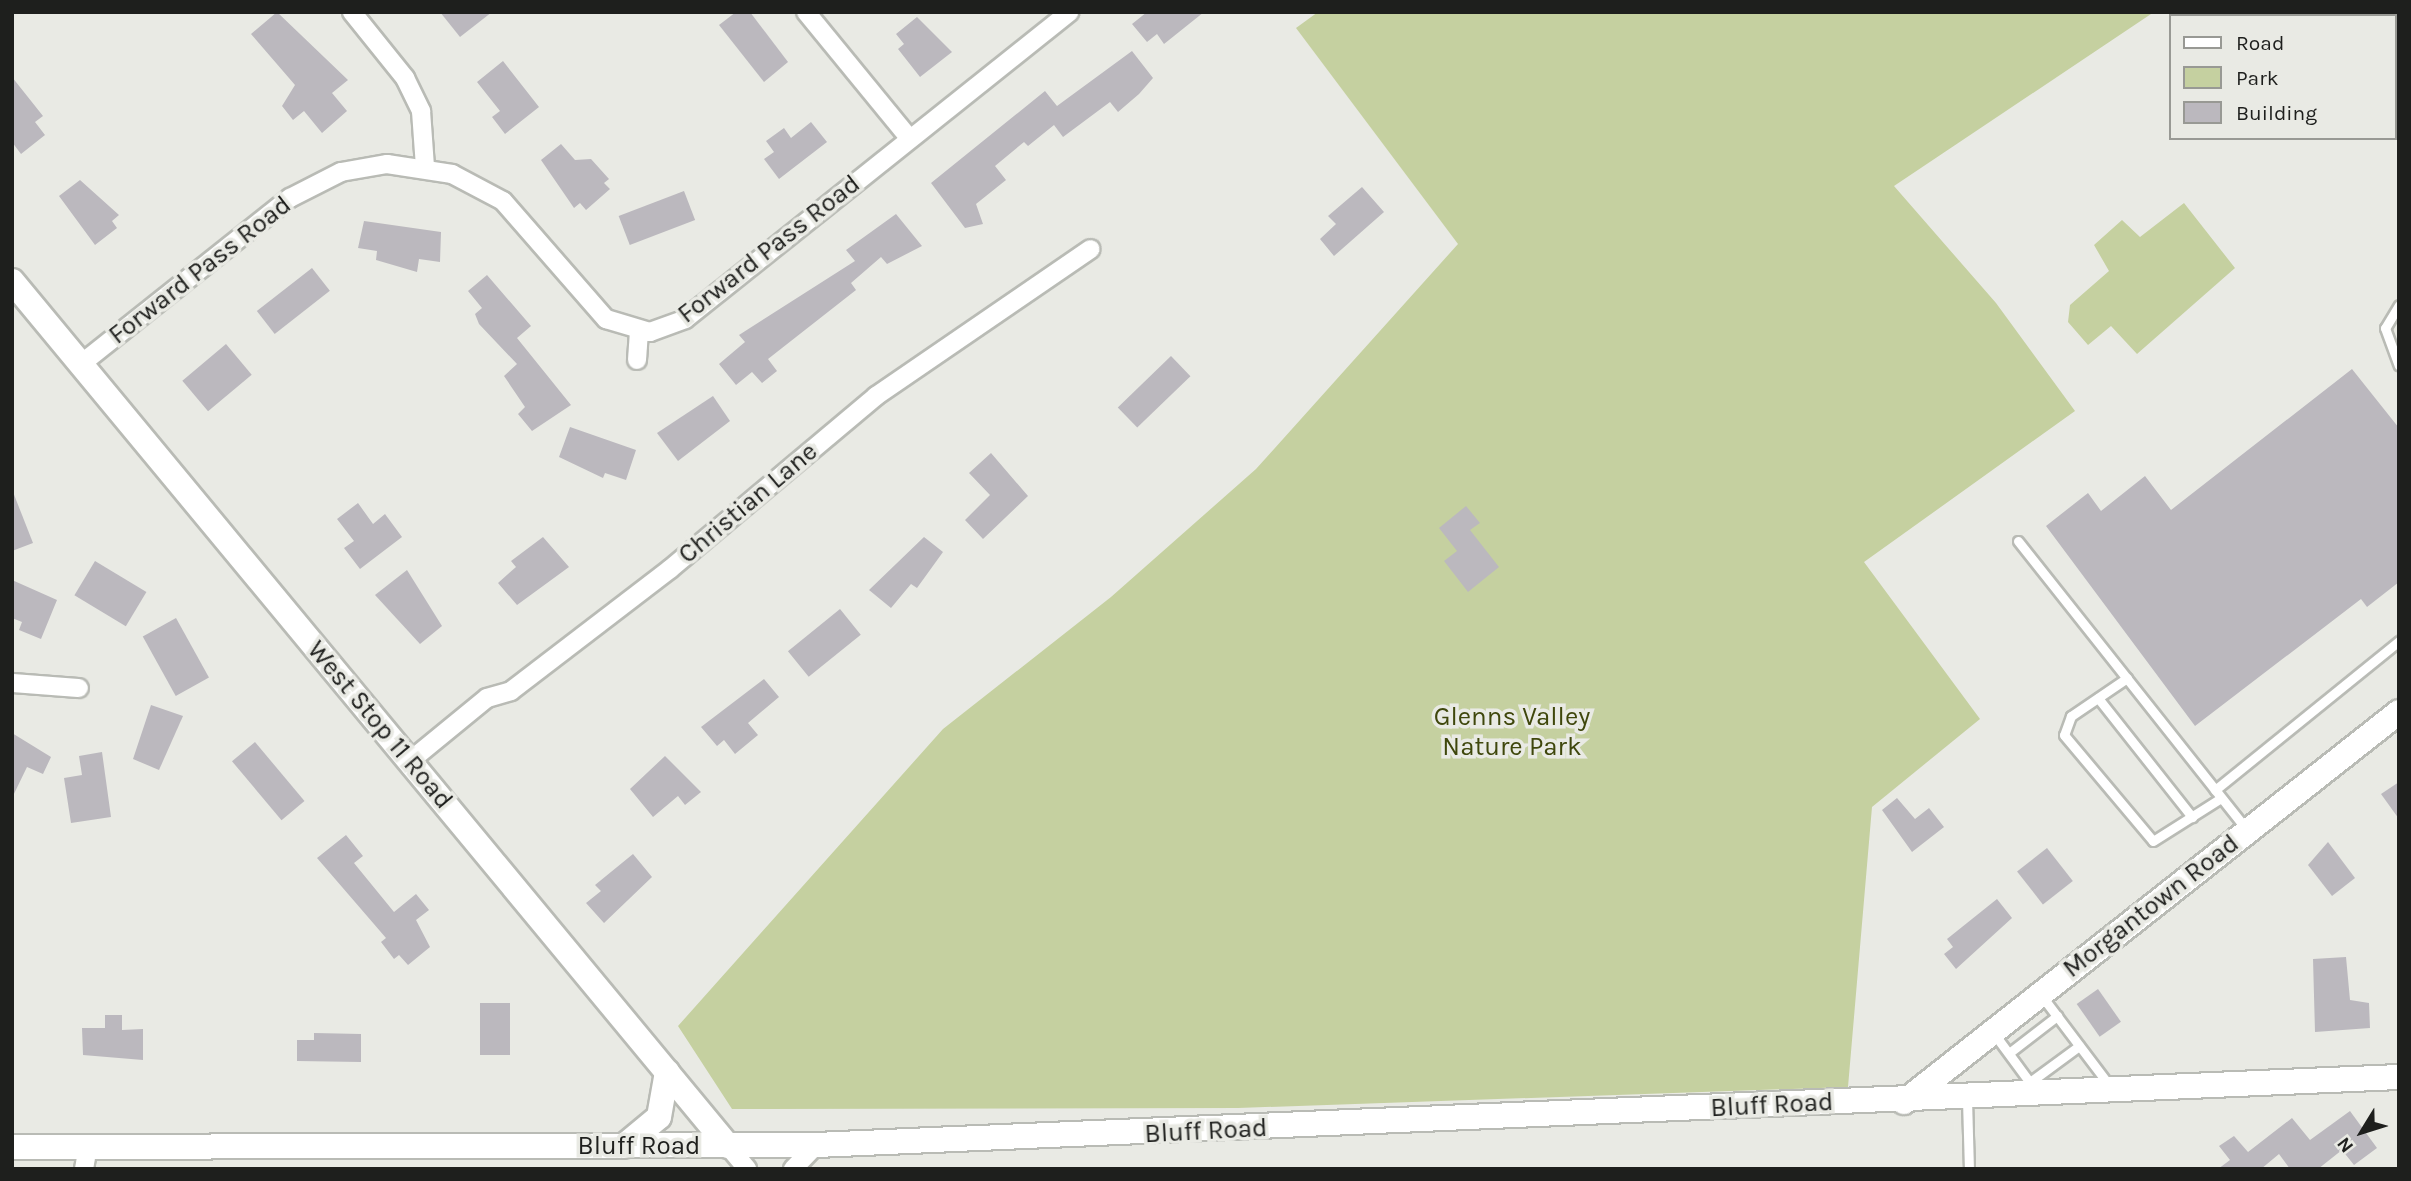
<!DOCTYPE html>
<style>
body{margin:0}
#map{position:relative;width:2411px;height:1181px;overflow:hidden;background:#e9eae4;font-family:Karla,sans-serif}
div>[style]{position:absolute}
.green>*{inset:0;background:#c5d0a0}
.building>*{inset:0;background:#bbb8be;transform-origin:0 0}
.roads{filter:drop-shadow(2px 0 #b9bbb5) drop-shadow(-2px 0 #b9bbb5) drop-shadow(0 2px #b9bbb5) drop-shadow(0 -2px #b9bbb5)}
.lane>*{height:9px;margin:-4.5px;padding:0 4.5px;transform-origin:4.5px;border-radius:4.5px;background:#fff}
.street>*{height:18px;margin:-9px;padding:0 9px;transform-origin:9px;border-radius:9px;background:#fff}
.secondary>*{height:24px;margin:-12px;padding:0 12px;transform-origin:12px;border-radius:12px;background:#fff}
span{translate:-50% -50%;white-space:nowrap;text-align:center;line-height:1.15;-webkit-text-stroke:7px #e9eae4;paint-order:stroke}
.street-label{font-size:26px;color:#1e1f1d}
.park-label{font-size:26px;color:#3f470c}
.frame{position:absolute;inset:0;border:14px solid #1e1f1d;pointer-events:none}
.legend{position:absolute;left:2169px;top:14px;width:228px;height:126px;box-sizing:border-box;background:#e9eae4;border:2px solid #989994;margin:0;padding:9px 12px;list-style:none;font-size:21px;color:#1e1f1d}
.legend li{display:flex;align-items:center;gap:14px;height:35px}
.legend b{width:35px;border:2px solid #989994}
.north{position:absolute;left:2327px;top:1097px;width:70px;height:70px;-webkit-text-stroke:5px #e9eae4;paint-order:stroke;rotate:232deg;font-size:19px;font-weight:700;line-height:28px;text-align:center;color:#1e1f1d}
.north::after{content:'';display:block;margin:auto;width:24px;height:32px;background:#1e1f1d;clip-path:polygon(50% 0,100% 100%,50% 72%,0 100%)}
</style>
<div id="map">
<div class="green">
<i style="clip-path:polygon(1318px 12px,2154px 12px,1894px 186px,1996px 303px,2075px 411px,1864px 562px,1980px 719px,1872px 807px,1848px 1087px,1238px 1108px,732px 1109px,678px 1026px,943px 729px,1111px 597px,1256px 469px,1458px 244px,1296px 28px)"></i>
<i style="clip-path:polygon(2184px 203px,2235px 268px,2137px 354px,2111px 326px,2088px 345px,2068px 322px,2070px 305px,2109px 271px,2094px 245px,2122px 220px,2140px 237px)"></i>
</div>
<div class="building">
<i style="clip-path:polygon(277px 12px,348px 80px,332px 93px,347px 111px,322px 133px,304px 111px,293px 120px,282px 106px,295px 85px,251px 34px)"></i>
<i style="clip-path:polygon(440px 12px,492px 12px,460px 37px)"></i>
<i style="clip-path:polygon(736px 12px,750px 12px,788px 62px,764px 82px,719px 25px)"></i>
<i style="clip-path:polygon(1147px 12px,1204px 12px,1164px 44px,1157px 34px,1147px 42px,1132px 24px)"></i>
<i style="clip-path:polygon(917px 17px,952px 52px,920px 77px,898px 49px,904px 44px,896px 34px)"></i>
<i style="clip-path:polygon(1132px 51px,1153px 78px,1139px 94px,1118px 112px,1110px 102px,1063px 137px,1054px 125px,1028px 146px,1024px 142px,995px 166px,1006px 180px,976px 204px,983px 224px,965px 228px,931px 183px,1045px 91px,1057px 106px)"></i>
<i style="clip-path:polygon(503px 61px,539px 107px,505px 134px,492px 117px,500px 111px,477px 82px)"></i>
<i style="clip-path:polygon(12px 77px,43px 116px,35px 122px,45px 135px,21px 154px,12px 142px)"></i>
<i style="clip-path:polygon(811px 122px,827px 142px,779px 179px,764px 159px,774px 152px,766px 141px,784px 128px,791px 138px)"></i>
<i style="clip-path:polygon(561px 144px,575px 160px,591px 159px,609px 179px,604px 183px,610px 189px,586px 210px,580px 203px,574px 208px,541px 160px)"></i>
<i style="clip-path:polygon(80px 180px,119px 215px,112px 221px,117px 228px,95px 245px,59px 196px)"></i>
<i style="clip-path:polygon(1362px 187px,1384px 212px,1334px 256px,1320px 239px,1336px 224px,1328px 216px)"></i>
<i style="left:684px;top:191px;width:31px;height:70px;rotate:69deg"></i>
<i style="clip-path:polygon(896px 214px,922px 246px,887px 264px,881px 257px,851px 283px,856px 290px,768px 359px,777px 371px,762px 383px,752px 372px,736px 385px,719px 364px,745px 342px,739px 335px,855px 261px,846px 250px)"></i>
<i style="clip-path:polygon(364px 221px,441px 232px,440px 262px,419px 259px,417px 272px,376px 260px,377px 251px,358px 248px)"></i>
<i style="left:312px;top:268px;width:29px;height:70px;rotate:52deg"></i>
<i style="clip-path:polygon(487px 275px,531px 326px,517px 338px,571px 405px,532px 431px,518px 414px,525px 407px,504px 376px,517px 364px,479px 324px,475px 314px,482px 308px,468px 291px)"></i>
<i style="left:226px;top:344px;width:40px;height:57px;rotate:50deg"></i>
<i style="left:1171px;top:356px;width:28px;height:74px;rotate:46deg"></i>
<i style="clip-path:polygon(2352px 369px,2399px 428px,2399px 582px,2367px 607px,2361px 599px,2195px 726px,2046px 526px,2088px 493px,2101px 511px,2145px 476px,2171px 510px)"></i>
<i style="clip-path:polygon(713px 396px,730px 421px,678px 461px,657px 433px)"></i>
<i style="clip-path:polygon(570px 427px,636px 450px,626px 480px,605px 473px,603px 478px,559px 457px)"></i>
<i style="clip-path:polygon(991px 453px,1028px 496px,983px 539px,965px 520px,990px 495px,969px 473px)"></i>
<i style="clip-path:polygon(13px 492px,33px 543px,12px 551px,12px 493px)"></i>
<i style="clip-path:polygon(358px 503px,373px 524px,385px 514px,402px 537px,360px 569px,344px 548px,354px 541px,337px 519px)"></i>
<i style="clip-path:polygon(1466px 506px,1480px 523px,1470px 530px,1499px 567px,1468px 592px,1444px 561px,1457px 551px,1439px 528px)"></i>
<i style="clip-path:polygon(543px 537px,569px 567px,517px 605px,498px 583px,516px 567px,511px 561px)"></i>
<i style="clip-path:polygon(924px 537px,943px 552px,917px 588px,911px 584px,891px 608px,869px 590px)"></i>
<i style="left:95px;top:561px;width:60px;height:40px;rotate:31deg"></i>
<i style="clip-path:polygon(407px 570px,442px 626px,420px 644px,375px 595px)"></i>
<i style="clip-path:polygon(12px 580px,57px 600px,41px 639px,19px 630px,22px 622px,12px 618px)"></i>
<i style="left:840px;top:609px;width:33px;height:67px;rotate:51deg"></i>
<i style="left:176px;top:618px;width:68px;height:38px;rotate:61deg"></i>
<i style="clip-path:polygon(764px 679px,779px 697px,748px 723px,758px 735px,735px 754px,724px 740px,717px 746px,701px 727px)"></i>
<i style="clip-path:polygon(151px 705px,183px 716px,159px 770px,133px 759px)"></i>
<i style="clip-path:polygon(12px 733px,51px 757px,43px 774px,27px 767px,12px 798px)"></i>
<i style="left:255px;top:742px;width:77px;height:30px;rotate:50deg"></i>
<i style="clip-path:polygon(102px 752px,111px 817px,71px 823px,64px 778px,82px 775px,79px 756px)"></i>
<i style="clip-path:polygon(665px 756px,701px 792px,685px 805px,678px 796px,653px 817px,630px 789px)"></i>
<i style="clip-path:polygon(2399px 782px,2399px 819px,2381px 794px)"></i>
<i style="clip-path:polygon(1897px 798px,1915px 819px,1929px 808px,1944px 827px,1912px 852px,1882px 810px)"></i>
<i style="clip-path:polygon(346px 835px,363px 856px,354px 863px,394px 912px,416px 894px,429px 910px,416px 920px,430px 947px,408px 965px,399px 955px,394px 959px,381px 942px,386px 938px,317px 858px)"></i>
<i style="clip-path:polygon(2328px 842px,2355px 878px,2332px 896px,2308px 865px)"></i>
<i style="left:2047px;top:848px;width:42px;height:38px;rotate:52deg"></i>
<i style="clip-path:polygon(633px 854px,652px 877px,604px 923px,586px 903px,601px 891px,595px 885px)"></i>
<i style="clip-path:polygon(1997px 899px,2012px 918px,1956px 969px,1944px 954px,1953px 947px,1947px 939px)"></i>
<i style="clip-path:polygon(2346px 957px,2350px 1000px,2369px 1003px,2370px 1028px,2315px 1032px,2313px 959px)"></i>
<i style="left:2098px;top:989px;width:40px;height:26px;rotate:55deg"></i>
<i style="left:480px;top:1003px;width:30px;height:52px"></i>
<i style="clip-path:polygon(105px 1015px,122px 1015px,122px 1030px,143px 1029px,143px 1060px,83px 1055px,82px 1028px,105px 1028px)"></i>
<i style="clip-path:polygon(314px 1033px,361px 1034px,361px 1062px,297px 1061px,297px 1040px,314px 1040px)"></i>
<i style="clip-path:polygon(2350px 1111px,2377px 1148px,2354px 1165px,2342px 1150px,2318px 1169px,2290px 1169px,2279px 1154px,2261px 1169px,2218px 1169px,2230px 1160px,2219px 1146px,2234px 1136px,2248px 1152px,2292px 1118px,2310px 1140px)"></i>
</div>
<div class="roads">
<div class="lane">
<i style="left:2399px;top:305px;width:27px;rotate:121deg"></i>
<i style="left:2385px;top:328px;width:40px;rotate:69.8deg"></i>
<i style="left:2018px;top:541px;width:367px;rotate:51.6deg"></i>
<i style="left:2127px;top:678px;width:68px;rotate:145.8deg"></i>
<i style="left:2071px;top:716px;width:20px;rotate:110deg"></i>
<i style="left:2064px;top:735px;width:138px;rotate:50deg"></i>
<i style="left:2153px;top:841px;width:80px;rotate:-32.3deg"></i>
<i style="left:2098px;top:698px;width:152px;rotate:51.7deg"></i>
<i style="left:2215px;top:790px;width:237px;rotate:-39deg"></i>
<i style="left:2041px;top:995px;width:113px;rotate:52.9deg"></i>
<i style="left:1995px;top:1035px;width:66px;rotate:53.7deg"></i>
<i style="left:2009px;top:1053px;width:61px;rotate:-37.6deg"></i>
<i style="left:2030px;top:1082px;width:61px;rotate:-36.3deg"></i>
<i style="left:1967px;top:1099px;width:70px;rotate:88.4deg"></i>
</div>
<div class="street">
<i style="left:352px;top:12px;width:85px;rotate:51.2deg"></i>
<i style="left:405px;top:78px;width:37px;rotate:64deg"></i>
<i style="left:421px;top:111px;width:56px;rotate:85.9deg"></i>
<i style="left:806px;top:12px;width:164px;rotate:50.7deg"></i>
<i style="left:637px;top:360px;width:29px;rotate:-86deg"></i>
<i style="left:81px;top:364px;width:267px;rotate:-38.5deg"></i>
<i style="left:290px;top:198px;width:57px;rotate:-27deg"></i>
<i style="left:341px;top:172px;width:47px;rotate:-9.9deg"></i>
<i style="left:387px;top:164px;width:66px;rotate:8.7deg"></i>
<i style="left:452px;top:174px;width:58px;rotate:27.9deg"></i>
<i style="left:503px;top:201px;width:157px;rotate:48.9deg"></i>
<i style="left:606px;top:319px;width:46px;rotate:16.5deg"></i>
<i style="left:650px;top:332px;width:37px;rotate:-20deg"></i>
<i style="left:685px;top:319px;width:492px;rotate:-38.6deg"></i>
<i style="left:12px;top:683px;width:67px;rotate:4.3deg"></i>
<i style="left:410px;top:761px;width:99px;rotate:-39.3deg"></i>
<i style="left:487px;top:698px;width:25px;rotate:-16deg"></i>
<i style="left:511px;top:691px;width:200px;rotate:-37.5deg"></i>
<i style="left:670px;top:569px;width:269px;rotate:-40deg"></i>
<i style="left:876px;top:396px;width:260px;rotate:-34.4deg"></i>
<i style="left:728px;top:1146px;width:30px;rotate:50deg"></i>
<i style="left:84px;top:1169px;width:23px;rotate:-80deg"></i>
<i style="left:793px;top:1169px;width:33px;rotate:-46deg"></i>
</div>
<div class="secondary">
<i style="left:12px;top:281px;width:1123px;rotate:50.38deg"></i>
<i style="left:1904px;top:1102px;width:630px;rotate:-38.23deg"></i>
<i style="left:624px;top:1146px;width:45px;rotate:-39.6deg"></i>
<i style="left:659px;top:1117px;width:46px;rotate:-79.9deg"></i>
<i style="left:12px;top:1147px;width:804px;rotate:-0.14deg"></i>
<i style="left:816px;top:1145px;width:1584px;rotate:-2.46deg"></i>
</div>
</div>
<div class="street-label">
<span style="left:769px;top:249px;rotate:-38deg">Forward Pass Road</span>
<span style="left:200px;top:270px;rotate:-38deg">Forward Pass Road</span>
<span style="left:748px;top:503px;rotate:-40deg">Christian Lane</span>
<span style="left:380px;top:725px;rotate:50deg">West Stop 11 Road</span>
<span style="left:2151px;top:906px;rotate:-38deg">Morgantown Road</span>
<span style="left:1772px;top:1105px;rotate:-3deg">Bluff Road</span>
<span style="left:1206px;top:1131px;rotate:-3deg">Bluff Road</span>
<span style="left:639px;top:1146px">Bluff Road</span>
</div>
<div class="park-label">
<span style="left:1512px;top:732px">Glenns Valley<br>Nature Park</span>
</div>
<div class="frame"></div>
<ul class="legend">
<li><b style="height:9px;background:#fff"></b>Road</li>
<li><b style="height:19px;background:#c5d0a0"></b>Park</li>
<li><b style="height:19px;background:#bbb8be"></b>Building</li>
</ul>
<div class="north">N</div>
</div>
